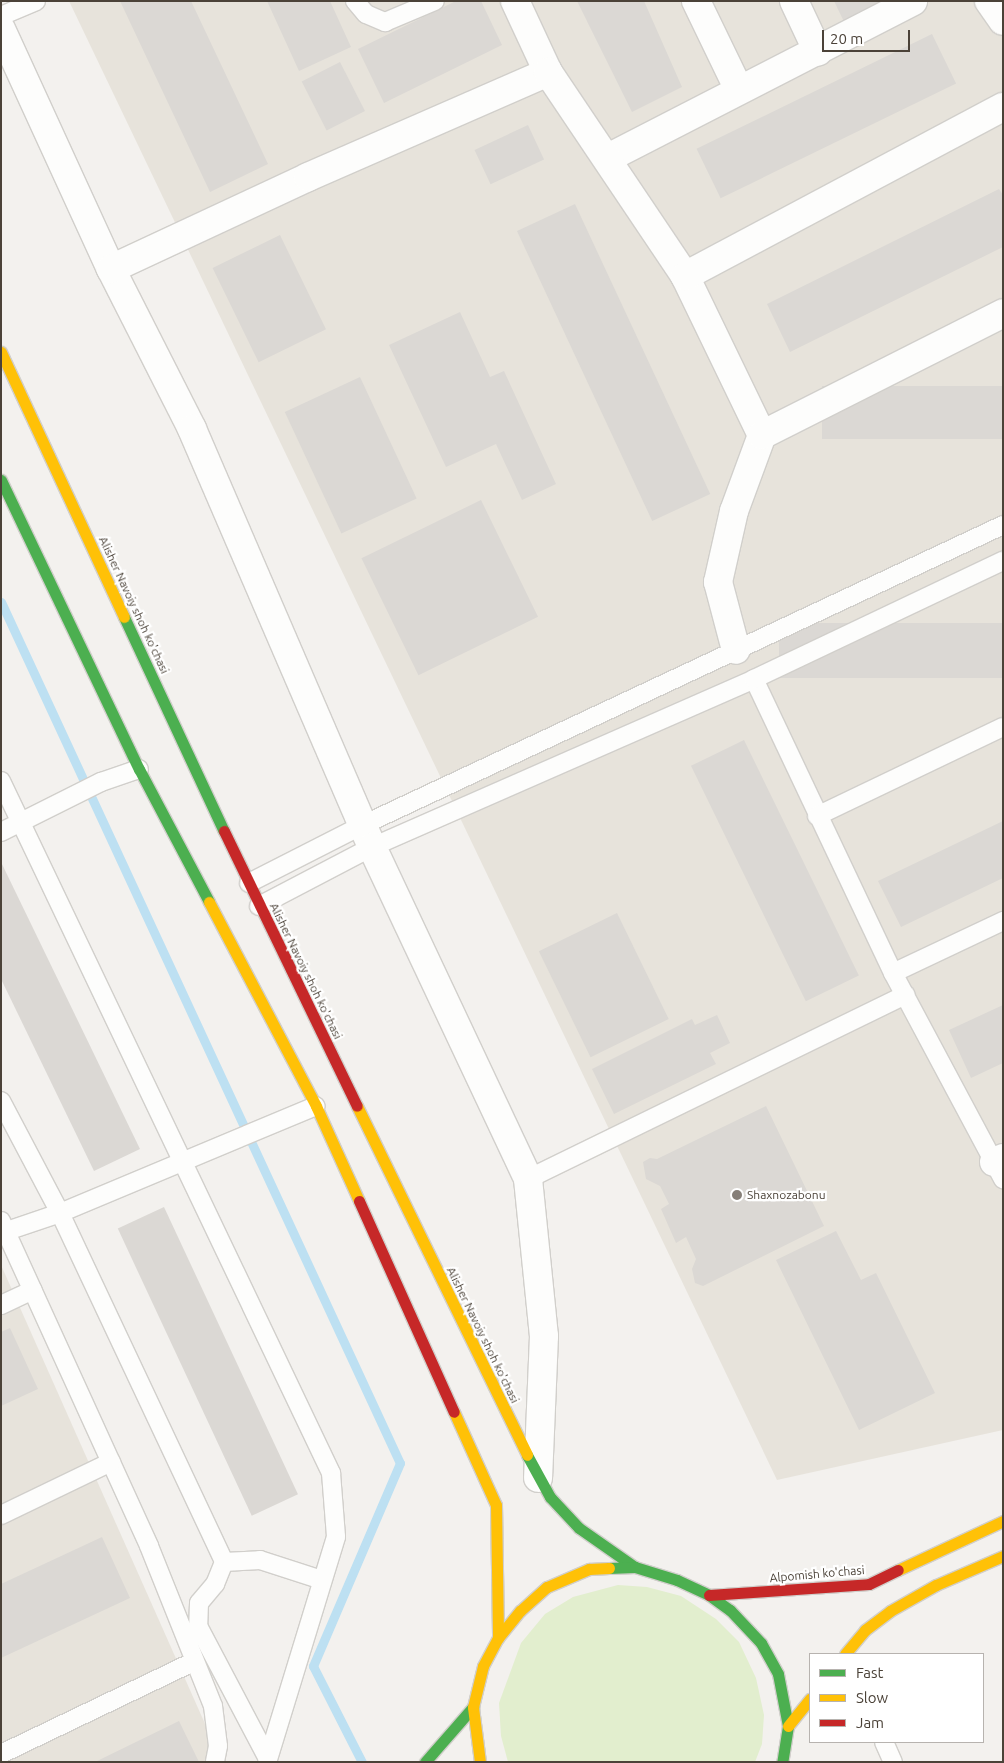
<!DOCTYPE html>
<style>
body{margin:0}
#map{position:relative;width:1004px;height:1763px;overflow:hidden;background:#f3f1ee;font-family:Ubuntu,sans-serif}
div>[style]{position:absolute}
.residential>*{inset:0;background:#e7e3db}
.green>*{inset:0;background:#e2eece}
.stream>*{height:9px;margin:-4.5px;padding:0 4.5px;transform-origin:4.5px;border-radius:4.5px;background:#bde0f2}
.building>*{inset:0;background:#dbd8d4;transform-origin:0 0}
.roads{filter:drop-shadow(1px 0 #d1cfcb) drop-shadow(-1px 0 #d1cfcb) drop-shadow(0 1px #d1cfcb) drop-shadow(0 -1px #d1cfcb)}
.lane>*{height:18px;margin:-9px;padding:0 9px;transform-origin:9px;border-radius:9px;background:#fdfdfc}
.street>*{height:28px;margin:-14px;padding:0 14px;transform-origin:14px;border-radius:14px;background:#fdfdfc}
.fast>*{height:11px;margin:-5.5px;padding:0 5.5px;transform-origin:5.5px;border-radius:5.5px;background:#4caf50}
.slow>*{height:11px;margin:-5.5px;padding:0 5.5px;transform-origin:5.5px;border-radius:5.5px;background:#ffc107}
.jam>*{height:11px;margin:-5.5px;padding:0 5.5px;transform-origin:5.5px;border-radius:5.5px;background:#c62828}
.dots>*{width:14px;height:14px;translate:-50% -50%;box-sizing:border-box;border:2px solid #fff;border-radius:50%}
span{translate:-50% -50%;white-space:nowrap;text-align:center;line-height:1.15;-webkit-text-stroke:4.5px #fff;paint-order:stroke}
.street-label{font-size:12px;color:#4b4238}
.poi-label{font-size:12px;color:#4b4238}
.left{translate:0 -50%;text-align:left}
.frame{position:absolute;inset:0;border:2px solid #4b4238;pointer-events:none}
.legend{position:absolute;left:809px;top:1653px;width:175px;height:90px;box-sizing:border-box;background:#fff;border:1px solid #b7b3af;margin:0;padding:6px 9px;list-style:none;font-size:15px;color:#4b4238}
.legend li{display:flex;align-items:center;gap:10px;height:25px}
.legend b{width:25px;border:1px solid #b7b3af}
.scale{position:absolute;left:822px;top:30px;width:88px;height:22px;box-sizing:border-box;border:2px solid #4b4238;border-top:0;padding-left:6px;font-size:15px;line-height:18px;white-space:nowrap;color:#4b4238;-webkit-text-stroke:4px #fff;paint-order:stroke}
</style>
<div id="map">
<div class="residential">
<i style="clip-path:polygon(69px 1px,1003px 1px,1003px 1430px,777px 1480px)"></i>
<i style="clip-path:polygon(1px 1265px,222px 1762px,1px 1762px)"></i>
</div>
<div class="green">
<i style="clip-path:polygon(618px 1585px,647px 1587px,681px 1596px,716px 1619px,739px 1642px,756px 1678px,764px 1715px,762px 1744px,755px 1762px,508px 1762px,501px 1736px,499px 1703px,521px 1643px,545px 1614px,573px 1597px)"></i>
</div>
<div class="stream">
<i style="left:1px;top:602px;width:949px;rotate:65.14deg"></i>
<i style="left:400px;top:1463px;width:221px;rotate:113.2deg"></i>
<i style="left:313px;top:1666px;width:108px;rotate:63deg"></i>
</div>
<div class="building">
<i style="clip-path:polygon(120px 1px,191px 1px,268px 164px,210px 192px)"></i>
<i style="clip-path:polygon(267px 1px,330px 1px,351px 47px,299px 71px)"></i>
<i style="clip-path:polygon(456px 1px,481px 1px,502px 45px,384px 103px,358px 49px)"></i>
<i style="clip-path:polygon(577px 1px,644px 1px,682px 87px,632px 112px)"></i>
<i style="clip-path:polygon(834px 1px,888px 1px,850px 34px)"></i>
<i style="left:932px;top:34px;width:55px;height:262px;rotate:64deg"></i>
<i style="left:340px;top:62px;width:55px;height:43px;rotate:63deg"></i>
<i style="left:528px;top:125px;width:38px;height:59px;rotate:65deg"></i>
<i style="clip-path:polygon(999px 189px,1003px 195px,1003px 247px,790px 352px,767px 304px)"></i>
<i style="left:575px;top:204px;width:320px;height:64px;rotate:65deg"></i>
<i style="left:280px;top:235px;width:105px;height:75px;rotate:64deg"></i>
<i style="clip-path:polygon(460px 312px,490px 377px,504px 371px,556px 484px,522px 500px,496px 444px,446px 467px,389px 345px)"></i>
<i style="left:360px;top:377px;width:134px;height:83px;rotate:65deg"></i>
<i style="left:1003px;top:386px;width:53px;height:181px;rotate:90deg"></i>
<i style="left:481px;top:500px;width:130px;height:133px;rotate:64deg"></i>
<i style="left:1003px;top:623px;width:55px;height:224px;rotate:90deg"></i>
<i style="left:744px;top:740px;width:262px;height:59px;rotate:64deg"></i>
<i style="clip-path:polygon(1003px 821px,1003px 878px,901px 927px,878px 881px)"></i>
<i style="clip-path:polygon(1px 862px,140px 1149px,94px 1171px,1px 979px)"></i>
<i style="left:617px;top:913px;width:118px;height:87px;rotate:64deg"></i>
<i style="clip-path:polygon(1003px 1005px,1003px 1063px,971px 1078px,949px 1030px)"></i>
<i style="clip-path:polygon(717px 1015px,730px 1043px,710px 1053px,716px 1064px,614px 1114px,592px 1069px,692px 1019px,695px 1025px)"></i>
<i style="clip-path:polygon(766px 1106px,824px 1226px,703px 1286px,695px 1283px,692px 1269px,696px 1259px,686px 1237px,676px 1243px,661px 1209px,669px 1204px,660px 1186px,646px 1179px,643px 1162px,650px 1158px,657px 1159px)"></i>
<i style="left:164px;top:1207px;width:317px;height:51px;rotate:65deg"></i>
<i style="clip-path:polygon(836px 1231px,861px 1280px,876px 1273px,935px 1393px,859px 1430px,776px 1260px)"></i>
<i style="clip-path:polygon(10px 1328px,38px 1389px,1px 1406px,1px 1332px)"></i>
<i style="clip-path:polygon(102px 1537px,130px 1598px,1px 1658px,1px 1584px)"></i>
<i style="clip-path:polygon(179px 1721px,199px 1762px,95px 1762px)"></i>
</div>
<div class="roads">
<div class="lane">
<i style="left:355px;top:1px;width:17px;rotate:50deg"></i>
<i style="left:366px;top:14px;width:21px;rotate:23deg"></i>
<i style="left:385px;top:22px;width:54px;rotate:-22.8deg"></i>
<i style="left:1px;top:16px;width:38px;rotate:-23deg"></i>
<i style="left:754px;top:679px;width:325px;rotate:64.7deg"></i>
<i style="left:893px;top:973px;width:234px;rotate:61.9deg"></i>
<i style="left:1px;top:781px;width:767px;rotate:64.5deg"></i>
<i style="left:331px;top:1473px;width:64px;rotate:85.5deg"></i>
<i style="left:336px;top:1537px;width:235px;rotate:107deg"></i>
<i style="left:817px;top:816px;width:206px;rotate:-25.6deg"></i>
<i style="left:1px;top:832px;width:112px;rotate:-26.6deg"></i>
<i style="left:101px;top:782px;width:40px;rotate:-18.9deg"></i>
<i style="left:249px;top:883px;width:128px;rotate:-27deg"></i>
<i style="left:363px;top:825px;width:707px;rotate:-25.11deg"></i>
<i style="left:259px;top:906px;width:127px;rotate:-27.6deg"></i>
<i style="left:372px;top:847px;width:417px;rotate:-23.7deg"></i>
<i style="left:754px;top:679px;width:276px;rotate:-25.4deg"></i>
<i style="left:893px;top:973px;width:122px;rotate:-25.3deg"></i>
<i style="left:1px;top:1101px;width:127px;rotate:62.2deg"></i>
<i style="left:60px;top:1213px;width:277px;rotate:-22.7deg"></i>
<i style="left:528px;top:1179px;width:420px;rotate:-26deg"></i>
<i style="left:1px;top:1221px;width:357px;rotate:65.5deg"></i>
<i style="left:149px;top:1546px;width:172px;rotate:68.2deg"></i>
<i style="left:213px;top:1706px;width:40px;rotate:82.9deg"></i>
<i style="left:218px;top:1746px;width:16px;rotate:101deg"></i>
<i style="left:1px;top:1233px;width:62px;rotate:-18.7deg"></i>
<i style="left:60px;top:1213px;width:386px;rotate:64.8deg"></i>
<i style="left:224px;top:1562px;width:24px;rotate:112deg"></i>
<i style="left:215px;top:1584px;width:25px;rotate:130deg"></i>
<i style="left:199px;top:1603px;width:23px;rotate:92deg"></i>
<i style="left:198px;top:1626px;width:150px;rotate:62.2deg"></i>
<i style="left:1px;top:1305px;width:35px;rotate:-25deg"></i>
<i style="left:1px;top:1515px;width:122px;rotate:-25.7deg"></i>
<i style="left:224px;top:1562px;width:36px;rotate:-3deg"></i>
<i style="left:260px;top:1560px;width:65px;rotate:17.9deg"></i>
<i style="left:884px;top:1742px;width:22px;rotate:66deg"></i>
<i style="left:1px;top:1754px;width:213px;rotate:-25.6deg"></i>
</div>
<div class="street">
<i style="left:515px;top:1px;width:78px;rotate:65.1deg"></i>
<i style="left:696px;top:1px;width:97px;rotate:64.2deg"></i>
<i style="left:794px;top:1px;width:56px;rotate:64.8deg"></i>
<i style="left:989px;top:1px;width:24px;rotate:55deg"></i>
<i style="left:1px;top:29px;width:264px;rotate:65.4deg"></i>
<i style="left:111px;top:269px;width:179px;rotate:63.1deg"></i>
<i style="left:192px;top:429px;width:455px;rotate:66.7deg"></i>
<i style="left:372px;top:847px;width:367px;rotate:64.8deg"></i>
<i style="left:528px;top:1179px;width:158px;rotate:84.2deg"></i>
<i style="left:544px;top:1336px;width:142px;rotate:92.4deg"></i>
<i style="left:608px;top:158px;width:343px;rotate:-27.2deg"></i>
<i style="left:111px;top:269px;width:217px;rotate:-25deg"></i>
<i style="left:308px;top:177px;width:262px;rotate:-23.6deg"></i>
<i style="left:548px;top:72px;width:246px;rotate:56.1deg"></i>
<i style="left:685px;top:276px;width:177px;rotate:64.2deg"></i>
<i style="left:762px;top:435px;width:81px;rotate:110.2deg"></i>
<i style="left:734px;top:511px;width:73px;rotate:102.7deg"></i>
<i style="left:718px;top:582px;width:70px;rotate:75.2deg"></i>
<i style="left:685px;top:276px;width:360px;rotate:-28deg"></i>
<i style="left:762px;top:435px;width:270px;rotate:-26.8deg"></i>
<i style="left:994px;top:1162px;width:10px;rotate:-24deg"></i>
</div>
<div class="fast">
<i style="left:1px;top:480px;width:320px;rotate:64.5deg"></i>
<i style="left:139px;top:769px;width:150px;rotate:62.2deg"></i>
<i style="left:124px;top:617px;width:236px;rotate:65deg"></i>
<i style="left:527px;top:1455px;width:48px;rotate:61.3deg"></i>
<i style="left:550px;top:1497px;width:42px;rotate:46.9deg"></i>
<i style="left:579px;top:1528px;width:68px;rotate:34.9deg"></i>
<i style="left:609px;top:1568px;width:26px;rotate:-2deg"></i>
<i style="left:635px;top:1567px;width:44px;rotate:17.2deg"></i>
<i style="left:677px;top:1580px;width:35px;rotate:25deg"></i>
<i style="left:709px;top:1595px;width:26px;rotate:36deg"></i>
<i style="left:730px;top:1610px;width:45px;rotate:46.8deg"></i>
<i style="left:761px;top:1643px;width:35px;rotate:61deg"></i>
<i style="left:778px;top:1674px;width:53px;rotate:79.1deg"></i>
<i style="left:788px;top:1726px;width:36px;rotate:99deg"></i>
<i style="left:425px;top:1762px;width:73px;rotate:-48.9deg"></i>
</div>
<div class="slow">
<i style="left:1px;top:352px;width:292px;rotate:65.1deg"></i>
<i style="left:209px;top:902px;width:230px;rotate:62.3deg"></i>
<i style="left:316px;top:1106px;width:104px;rotate:65.6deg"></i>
<i style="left:357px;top:1106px;width:388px;rotate:64deg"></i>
<i style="left:454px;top:1412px;width:102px;rotate:65.7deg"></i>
<i style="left:496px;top:1505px;width:133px;rotate:89.1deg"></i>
<i style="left:898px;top:1570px;width:116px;rotate:-25deg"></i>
<i style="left:845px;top:1654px;width:31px;rotate:-50deg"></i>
<i style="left:865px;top:1630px;width:31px;rotate:-37deg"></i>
<i style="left:890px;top:1611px;width:53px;rotate:-29.5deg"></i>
<i style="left:936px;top:1585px;width:73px;rotate:-23.4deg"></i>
<i style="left:788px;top:1726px;width:35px;rotate:-51deg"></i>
<i style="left:480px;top:1762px;width:55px;rotate:-97.3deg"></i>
<i style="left:473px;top:1707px;width:42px;rotate:-76.3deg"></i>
<i style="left:483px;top:1666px;width:32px;rotate:-62deg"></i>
<i style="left:498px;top:1638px;width:35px;rotate:-51deg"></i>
<i style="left:520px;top:1611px;width:36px;rotate:-42deg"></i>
<i style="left:547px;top:1587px;width:46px;rotate:-23.2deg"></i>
<i style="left:589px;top:1569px;width:20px;rotate:-3deg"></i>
</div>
<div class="jam">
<i style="left:224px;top:831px;width:305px;rotate:64.2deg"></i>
<i style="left:359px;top:1201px;width:231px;rotate:65.8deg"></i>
<i style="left:709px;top:1595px;width:160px;rotate:-3.9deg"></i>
<i style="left:869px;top:1584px;width:32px;rotate:-26deg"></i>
</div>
</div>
<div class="dots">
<i style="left:737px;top:1195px;background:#867f78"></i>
</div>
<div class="street-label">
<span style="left:134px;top:605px;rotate:65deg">Alisher Navoiy shoh ko'chasi</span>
<span style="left:306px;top:971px;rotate:64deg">Alisher Navoiy shoh ko'chasi</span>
<span style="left:483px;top:1335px;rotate:64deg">Alisher Navoiy shoh ko'chasi</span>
<span style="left:817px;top:1574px;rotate:-5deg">Alpomish ko'chasi</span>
</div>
<div class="poi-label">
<span class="left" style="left:747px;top:1195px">Shaxnozabonu</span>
</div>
<div class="frame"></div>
<ul class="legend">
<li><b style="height:6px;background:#4caf50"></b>Fast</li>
<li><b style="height:6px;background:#ffc107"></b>Slow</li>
<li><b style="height:6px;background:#c62828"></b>Jam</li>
</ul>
<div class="scale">20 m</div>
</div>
